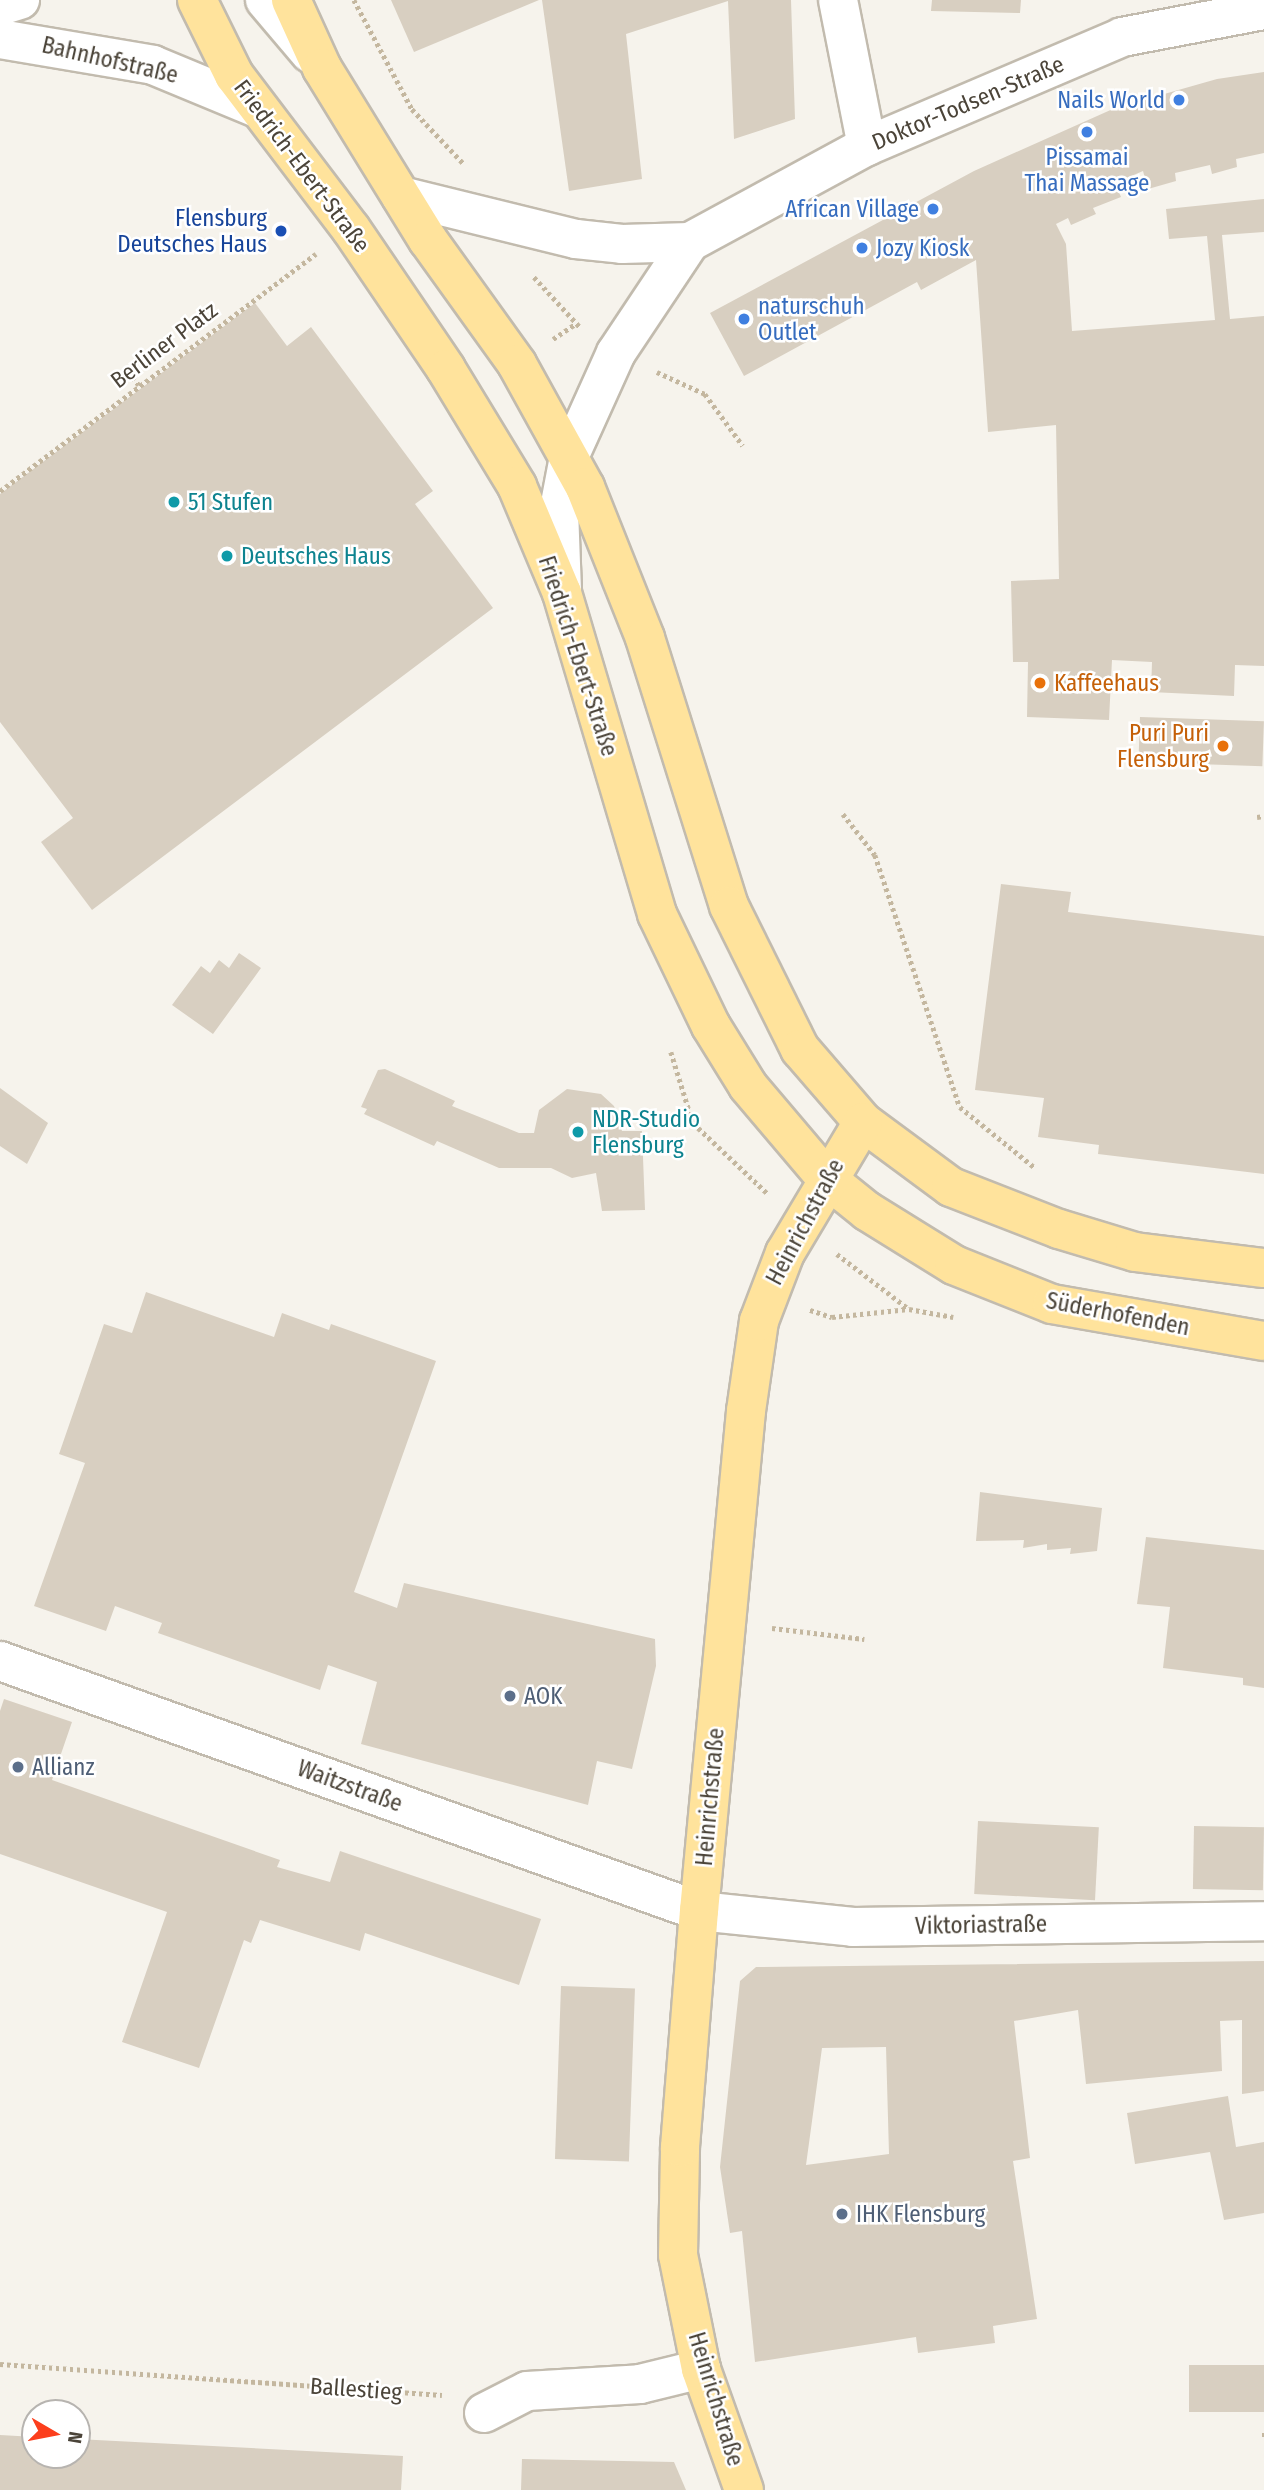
<!DOCTYPE html>
<meta charset="utf-8">
<style>
body{margin:0}
#map{position:relative;width:1264px;height:2490px;overflow:hidden;background:#f6f3ec;font-family:"Fira Sans Condensed",sans-serif}
div>[style]{position:absolute}
.building>*{inset:0;background:#d8cfc1;transform-origin:0 0}
.path>*{height:4.5px;margin-top:-2.25px;transform-origin:0;background:repeating-linear-gradient(90deg,#c4b79f 0 3.5px,transparent 0 7px)}
.roads{filter:drop-shadow(2px 0 #c2bbae) drop-shadow(-2px 0 #c2bbae) drop-shadow(0 2px #c2bbae) drop-shadow(0 -2px #c2bbae)}
.minor>*{height:38px;margin:-19px;padding:0 19px;transform-origin:19px;border-radius:19px;background:#fff}
.major>*{height:38px;margin:-19px;padding:0 19px;transform-origin:19px;border-radius:19px;background:#ffe39c}
.dots>*{width:19px;height:19px;translate:-50% -50%;box-sizing:border-box;border:4px solid #fff;border-radius:50%}
span{translate:-50% -50%;white-space:nowrap;text-align:center;line-height:1.15;-webkit-text-stroke:5px #fff;paint-order:stroke}
.street-label{font-size:23px;color:#4b4439}
.shop-label{font-size:23px;color:#366cbe}
.right{translate:-100% -50%;text-align:right}
.left{translate:0 -50%;text-align:left}
.transit-label{font-size:23px;color:#164399}
.culture-label{font-size:23px;color:#0d838f}
.food-label{font-size:23px;color:#c56008}
.service-label{font-size:23px;color:#4e5e75}
.north{position:absolute;left:21px;top:2399px;width:70px;height:70px;box-sizing:border-box;background:#fff;border:2px solid #b7b4b0;border-radius:50%;rotate:100deg;font-size:19px;font-weight:700;line-height:28px;text-align:center;color:#4b4439}
.north::after{content:'';display:block;margin:auto;width:24px;height:32px;background:#fc3f1d;clip-path:polygon(50% 0,100% 100%,50% 72%,0 100%)}
</style>
<div id="map">
<div class="building">
<i style="clip-path:polygon(391px 0,539px 0,414px 52px)"></i>
<i style="clip-path:polygon(542px 0,791px 0,795px 119px,734px 139px,728px 1px,626px 34px,642px 179px,569px 191px)"></i>
<i style="clip-path:polygon(932px 0,1021px 0,1020px 13px,931px 11px)"></i>
<i style="clip-path:polygon(1264px 72px,1264px 153px,1236px 159px,1237px 167px,1212px 174px,1210px 165px,1175px 173px,1176px 181px,1148px 189px,1143px 171px,1115px 183px,1121px 197px,1093px 208px,1096px 214px,1071px 225px,1068px 218px,1056px 224px,1066px 244px,1072px 331px,1215px 320px,1207px 236px,1169px 239px,1166px 209px,1264px 199px,1264px 232px,1222px 235px,1230px 319px,1264px 316px,1264px 666px,1235px 665px,1234px 696px,1151px 692px,1152px 662px,1112px 660px,1109px 720px,1027px 717px,1028px 662px,1013px 662px,1011px 581px,1059px 579px,1056px 425px,988px 432px,976px 260px,921px 290px,917px 282px,744px 376px,710px 313px,974px 171px,1115px 108px,1217px 79px)"></i>
<i style="clip-path:polygon(255px 303px,287px 346px,311px 327px,433px 491px,415px 504px,493px 608px,92px 910px,41px 842px,73px 818px,0 722px,0 494px)"></i>
<i style="left:1140px;top:717px;width:124px;height:45px;rotate:2deg"></i>
<i style="clip-path:polygon(1001px 884px,1071px 892px,1068px 912px,1264px 936px,1264px 1174px,1098px 1154px,1099px 1145px,1038px 1137px,1044px 1098px,975px 1090px)"></i>
<i style="clip-path:polygon(239px 953px,261px 968px,213px 1034px,172px 1005px,201px 966px,210px 973px,219px 960px,229px 968px)"></i>
<i style="clip-path:polygon(385px 1069px,455px 1101px,452px 1106px,519px 1133px,534px 1133px,539px 1110px,567px 1089px,601px 1094px,614px 1106px,622px 1131px,642px 1131px,645px 1210px,602px 1211px,596px 1173px,572px 1178px,551px 1168px,499px 1168px,437px 1141px,434px 1146px,364px 1114px,367px 1109px,361px 1107px,378px 1070px)"></i>
<i style="clip-path:polygon(0 1088px,48px 1123px,27px 1164px,0 1146px)"></i>
<i style="clip-path:polygon(146px 1292px,274px 1337px,282px 1313px,329px 1330px,331px 1324px,436px 1361px,354px 1592px,397px 1608px,404px 1583px,655px 1639px,656px 1666px,632px 1769px,597px 1761px,588px 1805px,361px 1744px,377px 1682px,328px 1665px,320px 1690px,158px 1633px,162px 1623px,115px 1606px,106px 1631px,34px 1606px,85px 1463px,59px 1454px,104px 1324px,132px 1333px)"></i>
<i style="clip-path:polygon(980px 1492px,1102px 1508px,1097px 1551px,1070px 1554px,1071px 1548px,1047px 1550px,1047px 1544px,1023px 1548px,1024px 1540px,976px 1541px)"></i>
<i style="clip-path:polygon(1146px 1537px,1264px 1550px,1264px 1688px,1243px 1685px,1243px 1678px,1163px 1668px,1170px 1607px,1137px 1604px)"></i>
<i style="clip-path:polygon(4px 1699px,72px 1722px,52px 1780px,280px 1860px,277px 1867px,330px 1882px,340px 1851px,541px 1919px,519px 1985px,365px 1933px,360px 1951px,260px 1920px,251px 1943px,244px 1940px,199px 2068px,122px 2042px,167px 1912px,0 1854px,0 1711px)"></i>
<i style="left:978px;top:1821px;width:121px;height:73px;rotate:3deg"></i>
<i style="left:1194px;top:1826px;width:70px;height:63px;rotate:1deg"></i>
<i style="clip-path:polygon(evenodd,1264px 1961px,1264px 2091px,1242px 2094px,1242px 2020px,1220px 2021px,1222px 2071px,1086px 2084px,1078px 2010px,1014px 2021px,1030px 2158px,1013px 2161px,1037px 2319px,993px 2326px,995px 2343px,918px 2353px,916px 2337px,755px 2362px,742px 2231px,730px 2233px,720px 2167px,740px 1981px,756px 1967px,1264px 1961px,886px 2047px,889px 2154px,806px 2165px,822px 2048px,886px 2047px)"></i>
<i style="left:561px;top:1986px;width:74px;height:173px;rotate:2deg"></i>
<i style="clip-path:polygon(1228px 2096px,1236px 2147px,1264px 2142px,1264px 2213px,1224px 2220px,1210px 2152px,1135px 2164px,1127px 2113px)"></i>
<i style="left:1264px;top:2365px;width:47px;height:75px;rotate:90deg"></i>
<i style="clip-path:polygon(0 2435px,35px 2437px,35px 2455px,77px 2455px,77px 2439px,403px 2456px,401px 2490px,0 2490px)"></i>
<i style="clip-path:polygon(522px 2459px,674px 2462px,686px 2490px,521px 2490px)"></i>
</div>
<div class="path">
<i style="left:354px;top:0;width:123px;rotate:62deg"></i>
<i style="left:412px;top:109px;width:74px;rotate:46.6deg"></i>
<i style="left:534px;top:277px;width:68px;rotate:47.4deg"></i>
<i style="left:553px;top:339px;width:27px;rotate:-34deg"></i>
<i style="left:128px;top:372px;width:17px;rotate:50deg"></i>
<i style="left:657px;top:372px;width:53px;rotate:24.6deg"></i>
<i style="left:705px;top:394px;width:64px;rotate:53.8deg"></i>
<i style="left:0;top:491px;width:395px;rotate:-36.9deg"></i>
<i style="left:843px;top:814px;width:52px;rotate:52deg"></i>
<i style="left:875px;top:855px;width:266px;rotate:71.4deg"></i>
<i style="left:960px;top:1107px;width:95px;rotate:39deg"></i>
<i style="left:1257px;top:817px;width:7px;rotate:-8deg"></i>
<i style="left:671px;top:1052px;width:74px;rotate:72.8deg"></i>
<i style="left:693px;top:1123px;width:102px;rotate:43.4deg"></i>
<i style="left:837px;top:1254px;width:91px;rotate:37.4deg"></i>
<i style="left:810px;top:1310px;width:23px;rotate:18deg"></i>
<i style="left:832px;top:1317px;width:77px;rotate:-5.9deg"></i>
<i style="left:909px;top:1309px;width:45px;rotate:10.3deg"></i>
<i style="left:772px;top:1628px;width:93px;rotate:6.8deg"></i>
<i style="left:0;top:2364px;width:443px;rotate:4deg"></i>
<i style="left:1262px;top:2435px;width:2px"></i>
</div>
<div class="roads">
<div class="minor">
<i style="left:265px;top:0;width:70px;rotate:49.7deg"></i>
<i style="left:838px;top:0;width:149px;rotate:78.8deg"></i>
<i style="left:0;top:6px;width:21px;rotate:-17deg"></i>
<i style="left:0;top:39px;width:155px;rotate:9.6deg"></i>
<i style="left:153px;top:65px;width:113px;rotate:22.5deg"></i>
<i style="left:401px;top:196px;width:180px;rotate:13.8deg"></i>
<i style="left:576px;top:239px;width:46px;rotate:6.2deg"></i>
<i style="left:622px;top:244px;width:68px;rotate:-1.7deg"></i>
<i style="left:562px;top:591px;width:82px;rotate:-92.1deg"></i>
<i style="left:559px;top:509px;width:53px;rotate:-79.1deg"></i>
<i style="left:569px;top:457px;width:114px;rotate:-65.7deg"></i>
<i style="left:616px;top:353px;width:133px;rotate:-56.3deg"></i>
<i style="left:690px;top:242px;width:201px;rotate:-28.5deg"></i>
<i style="left:867px;top:146px;width:277px;rotate:-23.1deg"></i>
<i style="left:1122px;top:37px;width:145px;rotate:-10.8deg"></i>
<i style="left:0;top:1661px;width:742px;rotate:19.68deg"></i>
<i style="left:699px;top:1911px;width:155px;rotate:5.9deg"></i>
<i style="left:853px;top:1927px;width:411px;rotate:-0.8deg"></i>
<i style="left:484px;top:2413px;width:48px;rotate:-27.1deg"></i>
<i style="left:527px;top:2391px;width:113px;rotate:-3.5deg"></i>
<i style="left:640px;top:2384px;width:63px;rotate:-13.8deg"></i>
</div>
<div class="major">
<i style="left:197px;top:0;width:84px;rotate:63.7deg"></i>
<i style="left:234px;top:75px;width:193px;rotate:52.8deg"></i>
<i style="left:351px;top:229px;width:169px;rotate:55.8deg"></i>
<i style="left:446px;top:369px;width:137px;rotate:58.7deg"></i>
<i style="left:517px;top:486px;width:116px;rotate:67.2deg"></i>
<i style="left:562px;top:593px;width:335px;rotate:73.5deg"></i>
<i style="left:657px;top:914px;width:124px;rotate:64.3deg"></i>
<i style="left:711px;top:1026px;width:70px;rotate:58.3deg"></i>
<i style="left:748px;top:1086px;width:121px;rotate:49.7deg"></i>
<i style="left:826px;top:1178px;width:53px;rotate:38.8deg"></i>
<i style="left:867px;top:1211px;width:102px;rotate:31.8deg"></i>
<i style="left:954px;top:1265px;width:105px;rotate:21.7deg"></i>
<i style="left:1052px;top:1304px;width:215px;rotate:9.9deg"></i>
<i style="left:291px;top:0;width:75px;rotate:65.5deg"></i>
<i style="left:322px;top:68px;width:202px;rotate:58.4deg"></i>
<i style="left:428px;top:240px;width:153px;rotate:54.3deg"></i>
<i style="left:517px;top:364px;width:141px;rotate:61.1deg"></i>
<i style="left:585px;top:487px;width:162px;rotate:68.3deg"></i>
<i style="left:645px;top:638px;width:281px;rotate:72.6deg"></i>
<i style="left:729px;top:906px;width:160px;rotate:63.6deg"></i>
<i style="left:800px;top:1049px;width:96px;rotate:49.2deg"></i>
<i style="left:863px;top:1122px;width:109px;rotate:36.5deg"></i>
<i style="left:951px;top:1187px;width:116px;rotate:21.3deg"></i>
<i style="left:1059px;top:1229px;width:79px;rotate:16.8deg"></i>
<i style="left:1135px;top:1252px;width:130px;rotate:7.1deg"></i>
<i style="left:744px;top:2490px;width:128px;rotate:-109.6deg"></i>
<i style="left:701px;top:2369px;width:116px;rotate:-101.4deg"></i>
<i style="left:678px;top:2255px;width:108px;rotate:-88.9deg"></i>
<i style="left:680px;top:2147px;width:237px;rotate:-85.4deg"></i>
<i style="left:699px;top:1911px;width:502px;rotate:-84.63deg"></i>
<i style="left:746px;top:1411px;width:91px;rotate:-81.8deg"></i>
<i style="left:759px;top:1321px;width:73px;rotate:-69.1deg"></i>
<i style="left:785px;top:1253px;width:152px;rotate:-59.2deg"></i>
</div>
</div>
<div class="dots">
<i style="left:1179px;top:100px;background:#3f7fe0"></i>
<i style="left:1087px;top:132px;background:#3f7fe0"></i>
<i style="left:933px;top:209px;background:#3f7fe0"></i>
<i style="left:281px;top:231px;background:#1a4fb4"></i>
<i style="left:862px;top:248px;background:#3f7fe0"></i>
<i style="left:744px;top:319px;background:#3f7fe0"></i>
<i style="left:174px;top:502px;background:#0f9aa8"></i>
<i style="left:227px;top:556px;background:#0f9aa8"></i>
<i style="left:1040px;top:683px;background:#e8710a"></i>
<i style="left:1223px;top:746px;background:#e8710a"></i>
<i style="left:578px;top:1132px;background:#0f9aa8"></i>
<i style="left:510px;top:1696px;background:#5c6f8a"></i>
<i style="left:18px;top:1767px;background:#5c6f8a"></i>
<i style="left:842px;top:2214px;background:#5c6f8a"></i>
</div>
<div class="street-label">
<span style="left:110px;top:60px;rotate:13deg">Bahnhofstraße</span>
<span style="left:968px;top:103px;rotate:-23deg">Doktor-Todsen-Straße</span>
<span style="left:302px;top:166px;rotate:53deg">Friedrich-Ebert-Straße</span>
<span style="left:164px;top:345px;rotate:-37deg">Berliner Platz</span>
<span style="left:578px;top:656px;rotate:72deg">Friedrich-Ebert-Straße</span>
<span style="left:805px;top:1222px;rotate:-62deg">Heinrichstraße</span>
<span style="left:1118px;top:1314px;rotate:11deg">Süderhofenden</span>
<span style="left:350px;top:1786px;rotate:20deg">Waitzstraße</span>
<span style="left:710px;top:1797px;rotate:-85deg">Heinrichstraße</span>
<span style="left:981px;top:1925px;rotate:-1deg">Viktoriastraße</span>
<span style="left:356px;top:2389px;rotate:4deg">Ballestieg</span>
<span style="left:716px;top:2399px;rotate:73deg">Heinrichstraße</span>
</div>
<div class="shop-label">
<span class="right" style="left:1165px;top:100px">Nails World</span>
<span style="left:1087px;top:170px">Pissamai<br>Thai Massage</span>
<span class="right" style="left:919px;top:209px">African Village</span>
<span class="left" style="left:876px;top:248px">Jozy Kiosk</span>
<span class="left" style="left:758px;top:319px">naturschuh<br>Outlet</span>
</div>
<div class="transit-label">
<span class="right" style="left:267px;top:231px">Flensburg<br>Deutsches Haus</span>
</div>
<div class="culture-label">
<span class="left" style="left:188px;top:502px">51 Stufen</span>
<span class="left" style="left:241px;top:556px">Deutsches Haus</span>
<span class="left" style="left:592px;top:1132px">NDR-Studio<br>Flensburg</span>
</div>
<div class="food-label">
<span class="left" style="left:1054px;top:683px">Kaffeehaus</span>
<span class="right" style="left:1209px;top:746px">Puri Puri<br>Flensburg</span>
</div>
<div class="service-label">
<span class="left" style="left:524px;top:1696px">AOK</span>
<span class="left" style="left:32px;top:1767px">Allianz</span>
<span class="left" style="left:856px;top:2214px">IHK Flensburg</span>
</div>
<div class="north">N</div>
</div>
